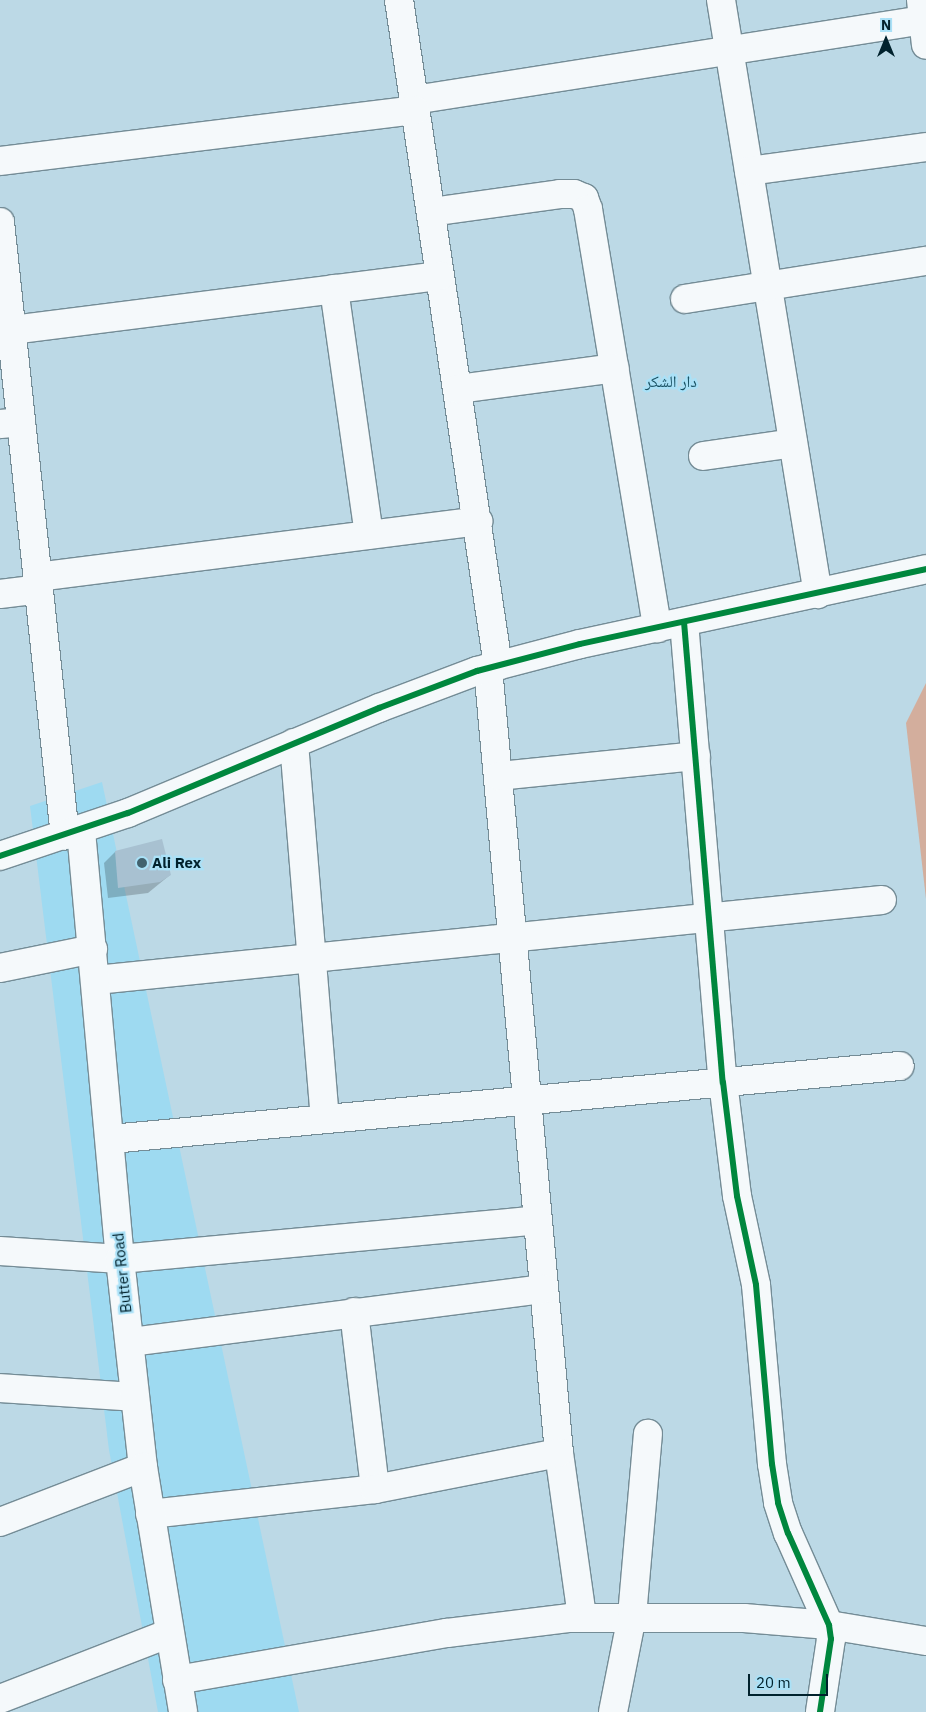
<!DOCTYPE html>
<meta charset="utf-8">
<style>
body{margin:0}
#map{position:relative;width:926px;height:1712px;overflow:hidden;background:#bcd9e6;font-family:"IBM Plex Sans","Noto Naskh Arabic",sans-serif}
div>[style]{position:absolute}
.built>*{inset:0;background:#9edaf1}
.green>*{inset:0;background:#d3ae9d}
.shadow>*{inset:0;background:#0003}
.building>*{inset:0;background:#a8c1d1}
.roads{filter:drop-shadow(1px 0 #748c96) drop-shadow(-1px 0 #748c96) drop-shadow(0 1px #748c96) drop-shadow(0 -1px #748c96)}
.minor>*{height:28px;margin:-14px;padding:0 14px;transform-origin:14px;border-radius:14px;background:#f5f9fb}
.tertiary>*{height:28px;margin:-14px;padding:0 14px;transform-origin:14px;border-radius:14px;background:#f5f9fb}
.cycleway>*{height:6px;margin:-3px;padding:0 3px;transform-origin:3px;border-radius:3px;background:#00873e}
.dots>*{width:14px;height:14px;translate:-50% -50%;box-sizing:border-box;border:2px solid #aae1f7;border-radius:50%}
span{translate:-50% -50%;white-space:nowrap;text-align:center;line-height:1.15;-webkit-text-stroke:4.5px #aae1f7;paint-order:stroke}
.poi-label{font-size:15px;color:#01222d;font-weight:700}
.left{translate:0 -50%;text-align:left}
.street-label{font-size:15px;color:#01222d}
.neighbourhood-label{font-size:16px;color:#195163}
.north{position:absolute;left:861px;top:15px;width:50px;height:50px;-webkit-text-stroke:4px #aae1f7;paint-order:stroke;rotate:0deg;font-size:14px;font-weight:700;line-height:20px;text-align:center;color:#01222d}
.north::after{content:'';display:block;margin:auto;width:18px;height:22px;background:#01222d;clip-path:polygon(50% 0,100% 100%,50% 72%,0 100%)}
.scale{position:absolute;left:748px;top:1674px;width:80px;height:22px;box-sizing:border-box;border:2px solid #01222d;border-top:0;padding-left:6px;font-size:15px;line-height:18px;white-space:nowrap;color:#01222d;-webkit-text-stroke:4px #aae1f7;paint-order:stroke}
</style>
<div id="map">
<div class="built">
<i style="clip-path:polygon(102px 782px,299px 1712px,158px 1712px,109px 1450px,30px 806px)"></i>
</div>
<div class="green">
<i style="clip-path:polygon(926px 683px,926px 899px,906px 723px)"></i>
</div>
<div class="shadow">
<i style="clip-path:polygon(115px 852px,170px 875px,148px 893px,108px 898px,104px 863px)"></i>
</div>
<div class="building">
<i style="clip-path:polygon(162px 839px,171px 875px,160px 882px,118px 888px,115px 851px)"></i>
</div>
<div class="roads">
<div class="minor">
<i style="left:399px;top:0;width:673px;rotate:81.54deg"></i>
<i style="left:721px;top:0;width:602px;rotate:80.73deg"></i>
<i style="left:921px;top:0;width:45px;rotate:83.7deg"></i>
<i style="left:414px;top:100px;width:515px;rotate:-8.93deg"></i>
<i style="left:0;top:161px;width:418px;rotate:-7deg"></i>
<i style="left:749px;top:171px;width:179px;rotate:-7.7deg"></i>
<i style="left:431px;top:212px;width:130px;rotate:-7.9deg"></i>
<i style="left:560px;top:194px;width:14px"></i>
<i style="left:574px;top:194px;width:11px;rotate:22deg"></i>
<i style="left:584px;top:198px;width:12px;rotate:70deg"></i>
<i style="left:588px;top:209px;width:425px;rotate:80.6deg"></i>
<i style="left:334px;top:289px;width:248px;rotate:81.9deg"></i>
<i style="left:685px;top:299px;width:244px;rotate:-9deg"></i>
<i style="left:11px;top:330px;width:432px;rotate:-7.2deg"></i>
<i style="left:458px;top:389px;width:158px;rotate:-7.6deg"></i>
<i style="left:0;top:424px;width:21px;rotate:-5deg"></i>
<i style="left:703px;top:456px;width:91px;rotate:-8.2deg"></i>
<i style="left:37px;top:577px;width:445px;rotate:-7.2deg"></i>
<i style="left:0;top:594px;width:39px;rotate:-7deg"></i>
<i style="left:684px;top:622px;width:462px;rotate:85.2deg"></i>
<i style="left:723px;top:1082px;width:115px;rotate:83deg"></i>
<i style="left:737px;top:1196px;width:91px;rotate:77.9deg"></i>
<i style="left:756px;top:1285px;width:180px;rotate:84.9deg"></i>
<i style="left:772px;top:1464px;width:39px;rotate:81deg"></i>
<i style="left:778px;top:1503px;width:32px;rotate:72deg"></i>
<i style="left:788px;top:1533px;width:101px;rotate:66deg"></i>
<i style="left:829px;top:1625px;width:14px;rotate:82deg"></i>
<i style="left:831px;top:1639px;width:74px;rotate:98.6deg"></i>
<i style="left:488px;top:668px;width:788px;rotate:84.83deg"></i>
<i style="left:559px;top:1453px;width:166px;rotate:82deg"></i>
<i style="left:294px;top:743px;width:377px;rotate:85.3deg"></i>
<i style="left:499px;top:776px;width:198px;rotate:-5.8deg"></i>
<i style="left:0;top:968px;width:95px;rotate:-11.5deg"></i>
<i style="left:96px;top:980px;width:790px;rotate:-5.81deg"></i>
<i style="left:111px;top:1139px;width:792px;rotate:-5.29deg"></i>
<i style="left:0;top:1251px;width:120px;rotate:3.8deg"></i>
<i style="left:120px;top:1259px;width:419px;rotate:-5.3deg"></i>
<i style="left:354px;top:1312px;width:178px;rotate:83.2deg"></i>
<i style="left:130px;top:1342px;width:417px;rotate:-7.3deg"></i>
<i style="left:0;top:1388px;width:135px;rotate:3.8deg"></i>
<i style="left:150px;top:1514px;width:226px;rotate:-6.3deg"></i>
<i style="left:375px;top:1489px;width:187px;rotate:-11.1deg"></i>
<i style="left:0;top:1522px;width:153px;rotate:-21deg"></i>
<i style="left:177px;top:1680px;width:274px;rotate:-9.9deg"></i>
<i style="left:447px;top:1633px;width:124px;rotate:-7deg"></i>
<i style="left:570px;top:1618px;width:174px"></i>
<i style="left:744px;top:1618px;width:85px;rotate:4.7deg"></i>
<i style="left:829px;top:1625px;width:98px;rotate:9.4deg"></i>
<i style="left:0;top:1699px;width:180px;rotate:-21.2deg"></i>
<i style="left:613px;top:1712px;width:98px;rotate:-78.8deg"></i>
<i style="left:632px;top:1616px;width:183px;rotate:-85deg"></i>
</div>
<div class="tertiary">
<i style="left:0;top:222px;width:617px;rotate:83.96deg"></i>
<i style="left:81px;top:831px;width:430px;rotate:84.8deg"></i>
<i style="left:120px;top:1259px;width:209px;rotate:83.7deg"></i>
<i style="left:143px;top:1467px;width:248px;rotate:80.7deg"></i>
<i style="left:0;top:856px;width:135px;rotate:-18.6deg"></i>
<i style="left:128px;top:813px;width:272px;rotate:-22.7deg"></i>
<i style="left:379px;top:708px;width:105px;rotate:-20.7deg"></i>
<i style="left:477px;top:671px;width:106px;rotate:-14.7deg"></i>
<i style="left:580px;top:644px;width:354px;rotate:-12.2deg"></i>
</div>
</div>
<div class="cycleway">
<i style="left:684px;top:622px;width:462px;rotate:85.2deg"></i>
<i style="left:723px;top:1082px;width:115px;rotate:83deg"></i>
<i style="left:737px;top:1196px;width:91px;rotate:77.9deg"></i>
<i style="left:756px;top:1285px;width:180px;rotate:84.9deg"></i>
<i style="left:772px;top:1464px;width:39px;rotate:81deg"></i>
<i style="left:778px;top:1503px;width:32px;rotate:72deg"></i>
<i style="left:788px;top:1533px;width:101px;rotate:66deg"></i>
<i style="left:829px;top:1625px;width:14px;rotate:82deg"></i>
<i style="left:831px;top:1639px;width:74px;rotate:98.6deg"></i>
<i style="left:0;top:856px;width:135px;rotate:-18.6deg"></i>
<i style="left:128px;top:813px;width:272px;rotate:-22.7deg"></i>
<i style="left:379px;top:708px;width:105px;rotate:-20.7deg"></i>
<i style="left:477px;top:671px;width:106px;rotate:-14.7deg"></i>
<i style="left:580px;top:644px;width:354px;rotate:-12.2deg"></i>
</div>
<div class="dots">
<i style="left:142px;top:863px;background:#42626e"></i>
</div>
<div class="poi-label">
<span class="left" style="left:152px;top:863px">Ali Rex</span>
</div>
<div class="street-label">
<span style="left:122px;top:1273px;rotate:-96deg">Butter Road</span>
</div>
<div class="neighbourhood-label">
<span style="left:671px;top:381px">دار الشکر</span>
</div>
<div class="north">N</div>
<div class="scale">20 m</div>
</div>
